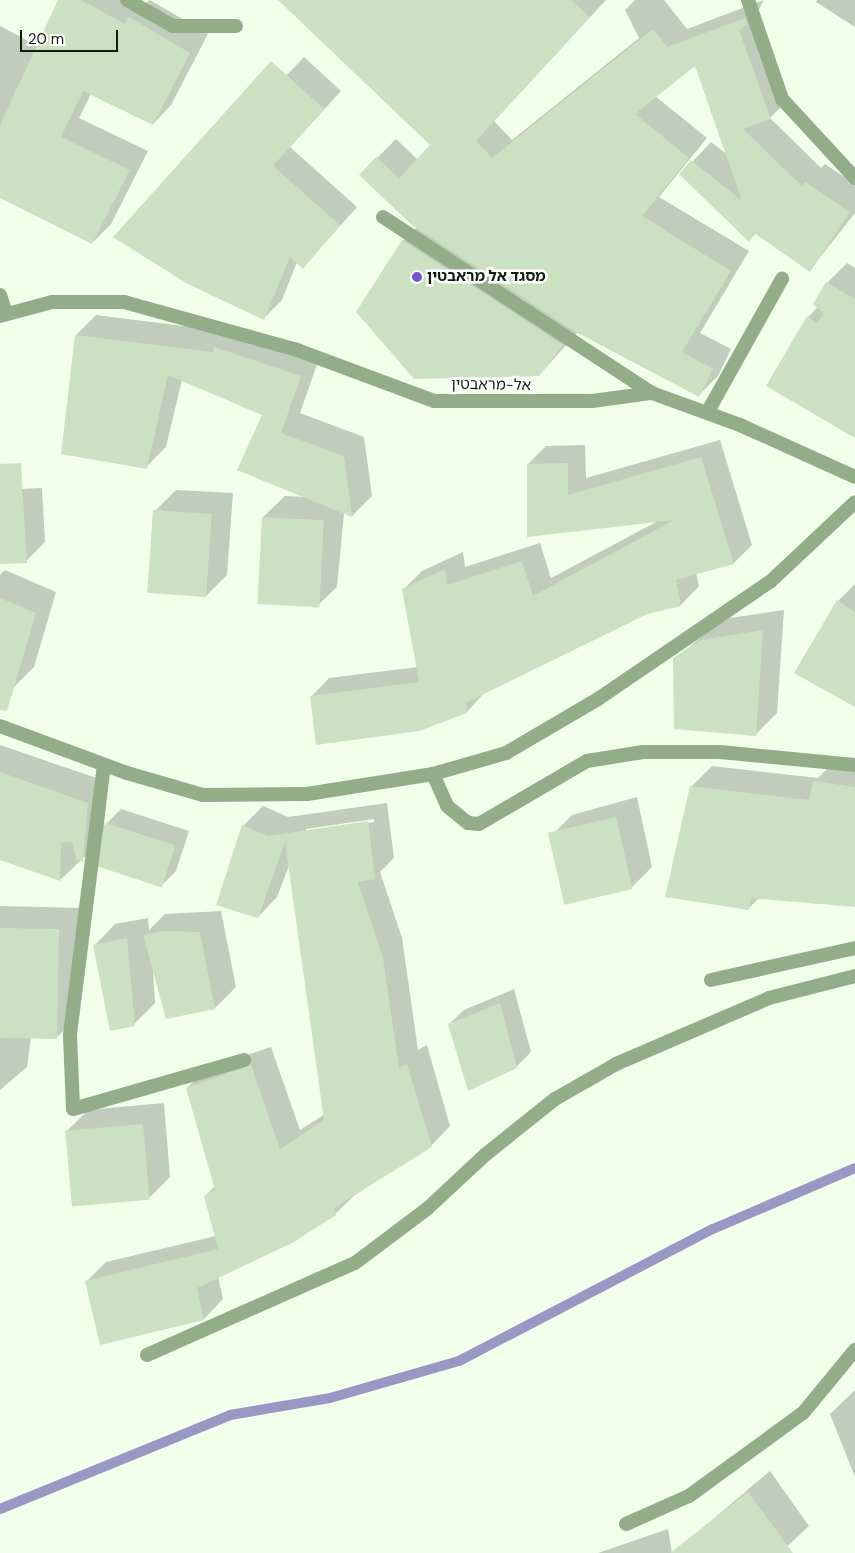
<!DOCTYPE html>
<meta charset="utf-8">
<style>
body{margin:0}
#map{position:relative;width:855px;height:1553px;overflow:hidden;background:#f1ffeb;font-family:"DM Sans","Noto Sans Hebrew",sans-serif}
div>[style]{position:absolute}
.shadow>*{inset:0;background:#0003}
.stream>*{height:10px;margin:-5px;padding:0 5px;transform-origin:5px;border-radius:5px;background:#9b97c5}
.building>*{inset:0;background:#cce1c2;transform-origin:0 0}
.service>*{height:14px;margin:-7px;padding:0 7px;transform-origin:7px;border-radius:7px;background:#94ad89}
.minor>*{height:14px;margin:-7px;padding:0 7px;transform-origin:7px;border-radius:7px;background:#94ad89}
.tertiary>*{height:14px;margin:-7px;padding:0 7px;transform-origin:7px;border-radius:7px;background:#94ad89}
.dots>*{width:14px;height:14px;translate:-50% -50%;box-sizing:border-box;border:2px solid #fff;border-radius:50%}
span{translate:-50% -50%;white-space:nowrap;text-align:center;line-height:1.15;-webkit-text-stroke:5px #fff;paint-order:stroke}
.poi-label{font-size:15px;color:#131b0f;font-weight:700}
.left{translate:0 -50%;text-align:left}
.street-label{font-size:15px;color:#131b0f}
.scale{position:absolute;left:20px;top:30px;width:98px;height:22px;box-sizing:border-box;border:2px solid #131b0f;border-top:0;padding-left:6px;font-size:15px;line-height:18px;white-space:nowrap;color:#131b0f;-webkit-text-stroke:4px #fff;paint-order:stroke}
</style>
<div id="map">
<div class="shadow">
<i style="clip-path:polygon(59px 0,134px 0,143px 5px,150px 0,208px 34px,171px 105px,153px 124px,91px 94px,79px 118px,148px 151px,111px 224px,92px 243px,0 195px,0 26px,38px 46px)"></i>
<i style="clip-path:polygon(280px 0,606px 0,494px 121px,512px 140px,639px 38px,625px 10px,635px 0,664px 0,687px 29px,764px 0,758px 11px,789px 99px,770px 118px,821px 168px,825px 164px,855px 184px,855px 213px,810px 270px,756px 233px,749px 240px,681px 174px,711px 142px,728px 155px,696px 64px,655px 96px,707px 138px,659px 197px,749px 251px,700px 333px,731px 349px,718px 376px,699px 395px,578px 332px,539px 375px,403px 241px,418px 226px,377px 158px,396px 139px,418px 160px,432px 145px)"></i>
<i style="clip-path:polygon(817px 0,855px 0,855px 27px,816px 2px)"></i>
<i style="clip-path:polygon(304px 57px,341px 91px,290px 147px,357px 207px,303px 267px,297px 262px,282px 300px,264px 318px,187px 282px,283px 79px)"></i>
<i style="clip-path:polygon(847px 263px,855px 268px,855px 435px,808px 317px,818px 307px,827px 283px)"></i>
<i style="clip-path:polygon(96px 315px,231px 332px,320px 356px,300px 413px,364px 437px,372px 496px,352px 516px,344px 513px,337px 587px,315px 608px,263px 517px,285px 496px,305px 497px,264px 415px,182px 380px,166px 447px,146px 467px,76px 335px)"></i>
<i style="clip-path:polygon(720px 440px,752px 545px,734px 563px,696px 573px,699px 586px,681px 605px,646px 612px,485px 692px,467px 712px,311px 697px,329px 678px,418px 667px,404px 589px,422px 571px,463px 552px,465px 567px,540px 543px,551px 578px,660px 520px,528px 535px,528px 464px,546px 446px,585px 445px,586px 478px)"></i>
<i style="clip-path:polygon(42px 488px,45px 542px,26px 561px,0 563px,0 490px)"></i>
<i style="clip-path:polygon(176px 490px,233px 493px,227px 575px,206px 596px,155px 511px)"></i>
<i style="clip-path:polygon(5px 570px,56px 592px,34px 667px,13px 688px,0 684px,0 575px)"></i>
<i style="clip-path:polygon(855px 584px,855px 705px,838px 601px)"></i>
<i style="clip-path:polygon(784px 610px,777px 713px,756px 734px,675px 659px,723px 619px)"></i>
<i style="clip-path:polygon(0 745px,108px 782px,104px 826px,121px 809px,189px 831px,176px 871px,161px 886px,105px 838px,60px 880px,0 859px)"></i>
<i style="clip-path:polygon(835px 761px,855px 763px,855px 906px,760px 897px,748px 909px,691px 787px,712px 766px,818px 778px)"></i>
<i style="clip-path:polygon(637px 797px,652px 867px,631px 888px,551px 836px,572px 815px)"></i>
<i style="clip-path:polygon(evenodd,387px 803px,394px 858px,380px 872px,402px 938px,418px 1050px,427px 1045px,450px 1126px,431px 1146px,355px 1195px,335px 1214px,218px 1276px,223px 1299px,204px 1319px,87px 1281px,106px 1262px,216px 1236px,205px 1196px,215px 1186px,187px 1088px,207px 1068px,271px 1047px,300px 1130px,325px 1114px,290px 863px,277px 897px,258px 917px,243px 826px,263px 806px,288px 817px,387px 803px,374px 819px,374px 822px,306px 832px,306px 829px,374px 819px)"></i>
<i style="clip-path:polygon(0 906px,81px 908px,78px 1016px,56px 1038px,31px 1037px,27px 1067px,0 1090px)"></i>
<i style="clip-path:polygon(221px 911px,236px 987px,215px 1008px,153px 971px,155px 1003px,134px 1024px,94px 946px,115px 924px,148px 918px,149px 930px,165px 914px)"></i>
<i style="clip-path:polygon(514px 989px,531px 1052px,516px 1067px,449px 1024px,464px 1010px)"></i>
<i style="clip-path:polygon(164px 1103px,170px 1177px,148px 1199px,67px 1131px,88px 1110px)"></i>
<i style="clip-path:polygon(855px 1390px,855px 1477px,830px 1414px)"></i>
<i style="clip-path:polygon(770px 1471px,809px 1526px,780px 1553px,695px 1553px,686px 1542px)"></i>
<i style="clip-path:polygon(668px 1529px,672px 1553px,598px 1553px)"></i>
</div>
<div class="stream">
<i style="left:0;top:1509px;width:248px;rotate:-22.2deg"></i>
<i style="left:230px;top:1415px;width:101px;rotate:-9.6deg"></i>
<i style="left:330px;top:1398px;width:134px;rotate:-16deg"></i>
<i style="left:459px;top:1361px;width:286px;rotate:-27.5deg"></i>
<i style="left:713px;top:1229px;width:155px;rotate:-23.2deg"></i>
</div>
<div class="building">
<i style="clip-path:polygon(58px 0,81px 0,125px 24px,129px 17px,190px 53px,153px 125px,83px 91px,61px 137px,130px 170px,92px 244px,0 198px,0 125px)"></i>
<i style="clip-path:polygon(278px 0,571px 0,590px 17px,476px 141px,492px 158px,653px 29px,667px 47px,745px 18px,747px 24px,739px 30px,771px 119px,743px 129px,802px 186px,805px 182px,850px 212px,810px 272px,754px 233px,749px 242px,679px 174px,691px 160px,742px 201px,695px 66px,635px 114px,689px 158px,642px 216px,731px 271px,682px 352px,713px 369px,699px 397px,574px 331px,412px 225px,359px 175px,376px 157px,399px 178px,430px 145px)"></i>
<i style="clip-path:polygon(271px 61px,324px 109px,273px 166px,340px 225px,303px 269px,290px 257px,264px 320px,186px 283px,113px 237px)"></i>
<i style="clip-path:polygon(402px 240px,563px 345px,539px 376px,414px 379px,356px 312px)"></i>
<i style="clip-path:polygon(826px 282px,855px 299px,855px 438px,766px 386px,807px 316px,817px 323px,824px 314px,813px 304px)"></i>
<i style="clip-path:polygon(75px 335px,213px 352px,214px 347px,301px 376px,281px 433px,344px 456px,352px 517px,237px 470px,262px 415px,168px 375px,147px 469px,61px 454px)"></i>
<i style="clip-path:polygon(701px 457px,734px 564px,676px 580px,681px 606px,647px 614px,466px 703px,467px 713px,419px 731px,316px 745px,310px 696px,419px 682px,402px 589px,445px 569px,447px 585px,522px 561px,533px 596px,674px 520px,527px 537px,527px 464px,568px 463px,568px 495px)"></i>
<i style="clip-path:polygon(21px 463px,27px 563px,0 564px,0 464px)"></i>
<i style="left:153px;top:510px;width:59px;height:83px;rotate:4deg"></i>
<i style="left:262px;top:517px;width:62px;height:87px;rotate:3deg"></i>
<i style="clip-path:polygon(0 598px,36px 613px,7px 711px,0 710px)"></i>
<i style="clip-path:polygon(837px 600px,855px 612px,855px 707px,794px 673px)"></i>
<i style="clip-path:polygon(763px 630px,756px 736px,674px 729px,673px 658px,701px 640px)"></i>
<i style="clip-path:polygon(0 772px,88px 803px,83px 862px,76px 859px,72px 842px,61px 843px,60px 881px,0 860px)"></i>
<i style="clip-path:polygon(813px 781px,855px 787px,855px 907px,751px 898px,749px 910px,665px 897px,690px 786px,809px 800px)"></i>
<i style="left:616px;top:817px;width:74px;height:70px;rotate:77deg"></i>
<i style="clip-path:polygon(368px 821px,375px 879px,358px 882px,383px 958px,399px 1068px,407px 1064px,432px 1147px,334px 1208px,336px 1215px,292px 1243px,197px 1288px,204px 1320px,100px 1345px,85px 1281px,218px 1249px,204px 1196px,215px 1190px,186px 1088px,251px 1065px,280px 1149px,324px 1120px,285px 842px,258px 918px,216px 905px,242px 825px,268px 836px)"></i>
<i style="left:106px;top:823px;width:73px;height:44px;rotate:18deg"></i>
<i style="left:0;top:928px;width:59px;height:110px;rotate:1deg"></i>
<i style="clip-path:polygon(163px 931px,200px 932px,215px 1009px,166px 1019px,143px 935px)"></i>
<i style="clip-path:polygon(127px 938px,135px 1026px,110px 1031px,93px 945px)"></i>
<i style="clip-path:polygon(500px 1003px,517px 1068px,468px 1091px,448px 1024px)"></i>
<i style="left:143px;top:1124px;width:76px;height:78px;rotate:85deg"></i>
<i style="clip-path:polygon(748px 1492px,793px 1553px,670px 1553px)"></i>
</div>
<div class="service">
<i style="left:383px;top:217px;width:321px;rotate:33.2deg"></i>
<i style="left:707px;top:413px;width:154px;rotate:-60.8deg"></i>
<i style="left:433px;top:774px;width:35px;rotate:66deg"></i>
<i style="left:447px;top:806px;width:27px;rotate:39deg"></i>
<i style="left:468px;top:823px;width:11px;rotate:5deg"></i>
<i style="left:479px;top:824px;width:125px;rotate:-30.3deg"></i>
<i style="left:587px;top:761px;width:57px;rotate:-9.1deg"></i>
<i style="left:643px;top:752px;width:77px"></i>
<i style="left:720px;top:752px;width:136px;rotate:5.5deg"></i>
<i style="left:711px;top:980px;width:148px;rotate:-12.5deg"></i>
</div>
<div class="minor">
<i style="left:127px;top:0;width:53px;rotate:29.5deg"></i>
<i style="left:173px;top:26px;width:63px"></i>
<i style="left:0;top:295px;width:20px;rotate:72deg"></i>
<i style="left:0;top:726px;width:135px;rotate:20.3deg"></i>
<i style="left:127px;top:773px;width:79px;rotate:16.1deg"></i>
<i style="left:203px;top:795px;width:104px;rotate:-0.6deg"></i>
<i style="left:307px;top:794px;width:128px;rotate:-9deg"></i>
<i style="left:433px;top:774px;width:76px;rotate:-16deg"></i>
<i style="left:506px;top:753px;width:107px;rotate:-30.4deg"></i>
<i style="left:598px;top:699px;width:209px;rotate:-34.3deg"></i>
<i style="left:771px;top:581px;width:115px;rotate:-43.2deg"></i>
<i style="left:104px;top:765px;width:273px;rotate:97.2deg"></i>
<i style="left:70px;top:1036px;width:73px;rotate:87.6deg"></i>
<i style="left:73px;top:1109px;width:178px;rotate:-16deg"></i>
<i style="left:147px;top:1355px;width:227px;rotate:-23.9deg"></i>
<i style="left:355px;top:1263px;width:90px;rotate:-36.9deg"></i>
<i style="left:427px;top:1209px;width:79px;rotate:-43deg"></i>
<i style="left:485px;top:1155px;width:90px;rotate:-38.7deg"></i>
<i style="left:555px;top:1099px;width:70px;rotate:-29.8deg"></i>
<i style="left:616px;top:1064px;width:167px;rotate:-23.3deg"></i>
<i style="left:769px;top:998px;width:89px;rotate:-14.3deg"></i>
<i style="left:626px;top:1524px;width:69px;rotate:-24deg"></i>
<i style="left:689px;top:1496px;width:141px;rotate:-36.1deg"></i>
<i style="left:803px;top:1413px;width:82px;rotate:-50.5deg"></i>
</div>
<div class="tertiary">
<i style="left:748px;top:0;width:105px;rotate:71deg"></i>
<i style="left:782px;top:99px;width:108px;rotate:47.3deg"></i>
<i style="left:0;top:316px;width:54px;rotate:-15.1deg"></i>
<i style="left:52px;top:302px;width:72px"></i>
<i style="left:124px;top:302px;width:180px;rotate:15.5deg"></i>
<i style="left:297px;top:350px;width:146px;rotate:20.4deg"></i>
<i style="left:434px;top:401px;width:158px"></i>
<i style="left:592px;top:401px;width:61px;rotate:-7.6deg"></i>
<i style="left:652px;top:393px;width:94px;rotate:20deg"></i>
<i style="left:740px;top:425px;width:126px;rotate:24.3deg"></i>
</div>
<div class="dots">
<i style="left:417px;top:277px;background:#7057d1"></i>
</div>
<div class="poi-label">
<span class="left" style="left:427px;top:277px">מסגד אל מראבטין</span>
</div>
<div class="street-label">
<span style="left:491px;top:385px;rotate:1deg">אל-מראבטין</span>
</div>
<div class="scale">20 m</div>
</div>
